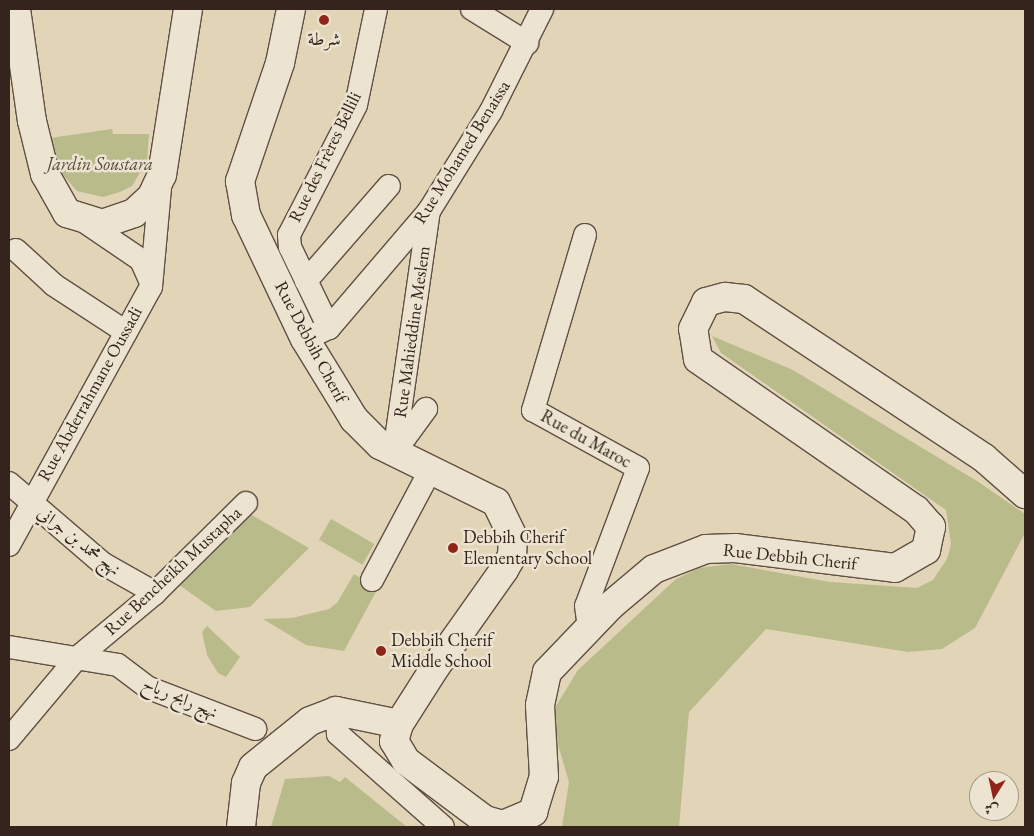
<!DOCTYPE html>
<meta charset="utf-8">
<style>
body{margin:0}
#map{position:relative;width:1034px;height:836px;overflow:hidden;background:#e2d4b7;font-family:"EB Garamond",Amiri,serif}
div>[style]{position:absolute}
.green>*{inset:0;background:#b9bb8a;transform-origin:0 0}
.roads{filter:drop-shadow(1px 0 #605044) drop-shadow(-1px 0 #605044) drop-shadow(0 1px #605044) drop-shadow(0 -1px #605044)}
.street>*{height:22px;margin:-11px;padding:0 11px;transform-origin:11px;border-radius:11px;background:#ece3d0}
.secondary>*{height:28px;margin:-14px;padding:0 14px;transform-origin:14px;border-radius:14px;background:#ece3d0}
.dots>*{width:14px;height:14px;translate:-50% -50%;box-sizing:border-box;border:2px solid #ece3d0;border-radius:50%}
span{translate:-50% -50%;white-space:nowrap;text-align:center;line-height:1.15;-webkit-text-stroke:5px #ece3d0;paint-order:stroke}
.poi-label{font-size:18px;color:#34241d}
.left{translate:0 -50%;text-align:left}
.street-label{font-size:18px;color:#34241d}
.park-label{font-size:18px;color:#554a38;font-style:italic}
.frame{position:absolute;inset:0;border:10px solid #34241d;pointer-events:none}
.north{position:absolute;left:969px;top:771px;width:50px;height:50px;box-sizing:border-box;background:#ece3d0;border:1px solid #a29788;border-radius:50%;rotate:190deg;font-size:14px;font-weight:700;line-height:20px;text-align:center;color:#34241d}
.north::after{content:'';display:block;margin:auto;width:18px;height:22px;background:#8f2418;clip-path:polygon(50% 0,100% 100%,50% 72%,0 100%)}
</style>
<div id="map">
<div class="green">
<i style="clip-path:polygon(112px 129px,113px 134px,149px 134px,147px 161px,132px 186px,120px 192px,103px 197px,77px 191px,57px 168px,50px 138px)"></i>
<i style="clip-path:polygon(712px 336px,793px 370px,977px 481px,1025px 514px,1025px 533px,975px 628px,942px 649px,908px 652px,766px 629px,689px 712px,679px 827px,562px 827px,569px 782px,554px 731px,556px 706px,578px 670px,676px 579px,699px 568px,731px 564px,830px 582px,917px 588px,933px 580px,947px 559px,951px 544px,946px 510px,721px 353px)"></i>
<i style="clip-path:polygon(250px 514px,309px 548px,250px 607px,216px 611px,175px 582px)"></i>
<i style="left:331px;top:519px;width:50px;height:24px;rotate:30deg"></i>
<i style="clip-path:polygon(354px 574px,378px 588px,344px 651px,306px 645px,263px 619px,292px 618px,329px 609px,337px 603px)"></i>
<i style="clip-path:polygon(207px 626px,240px 657px,226px 677px,218px 673px,207px 655px,202px 632px)"></i>
<i style="clip-path:polygon(329px 776px,340px 782px,345px 777px,407px 827px,271px 827px,285px 779px)"></i>
</div>
<div class="roads">
<div class="street">
<i style="left:472px;top:9px;width:65px;rotate:31.7deg"></i>
<i style="left:85px;top:222px;width:68px;rotate:34.2deg"></i>
<i style="left:141px;top:260px;width:24px;rotate:66deg"></i>
<i style="left:585px;top:235px;width:183px;rotate:106.5deg"></i>
<i style="left:533px;top:410px;width:120px;rotate:28.9deg"></i>
<i style="left:638px;top:468px;width:147px;rotate:110.6deg"></i>
<i style="left:586px;top:606px;width:21px;rotate:82deg"></i>
<i style="left:16px;top:250px;width:52px;rotate:42.6deg"></i>
<i style="left:54px;top:285px;width:86px;rotate:33.1deg"></i>
<i style="left:306px;top:281px;width:126px;rotate:-48.9deg"></i>
<i style="left:329px;top:328px;width:90px;rotate:-115.7deg"></i>
<i style="left:290px;top:247px;width:12px;rotate:-95deg"></i>
<i style="left:289px;top:235px;width:146px;rotate:-62.7deg"></i>
<i style="left:356px;top:105px;width:98px;rotate:-78.2deg"></i>
<i style="left:305px;top:339px;width:26px;rotate:-25deg"></i>
<i style="left:329px;top:328px;width:154px;rotate:-49.5deg"></i>
<i style="left:429px;top:211px;width:118px;rotate:-58.2deg"></i>
<i style="left:491px;top:111px;width:114px;rotate:-63.4deg"></i>
<i style="left:396px;top:450px;width:51px;rotate:-53.8deg"></i>
<i style="left:394px;top:453px;width:245px;rotate:-81.8deg"></i>
<i style="left:9px;top:483px;width:123px;rotate:40.7deg"></i>
<i style="left:102px;top:563px;width:61px;rotate:29.5deg"></i>
<i style="left:9px;top:545px;width:294px;rotate:-61.2deg"></i>
<i style="left:151px;top:287px;width:109px;rotate:-84.8deg"></i>
<i style="left:372px;top:580px;width:123px;rotate:-62deg"></i>
<i style="left:9px;top:647px;width:110px;rotate:9.4deg"></i>
<i style="left:118px;top:665px;width:39px;rotate:37deg"></i>
<i style="left:149px;top:688px;width:114px;rotate:21.1deg"></i>
<i style="left:336px;top:711px;width:23px;rotate:85deg"></i>
<i style="left:338px;top:734px;width:140px;rotate:41.5deg"></i>
<i style="left:9px;top:739px;width:106px;rotate:-50deg"></i>
<i style="left:77px;top:658px;width:102px;rotate:-39.8deg"></i>
<i style="left:155px;top:593px;width:128px;rotate:-44.7deg"></i>
</div>
<div class="secondary">
<i style="left:16px;top:9px;width:113px;rotate:81.9deg"></i>
<i style="left:32px;top:121px;width:55px;rotate:76.2deg"></i>
<i style="left:45px;top:174px;width:45px;rotate:60.6deg"></i>
<i style="left:67px;top:213px;width:37px;rotate:17deg"></i>
<i style="left:102px;top:224px;width:34px;rotate:-19deg"></i>
<i style="left:134px;top:213px;width:25px;rotate:-43deg"></i>
<i style="left:152px;top:196px;width:23px;rotate:-65deg"></i>
<i style="left:162px;top:175px;width:168px;rotate:-81.1deg"></i>
<i style="left:291px;top:9px;width:55px;rotate:101.5deg"></i>
<i style="left:280px;top:63px;width:125px;rotate:108.7deg"></i>
<i style="left:240px;top:181px;width:35px;rotate:80deg"></i>
<i style="left:246px;top:215px;width:137px;rotate:64.6deg"></i>
<i style="left:305px;top:339px;width:94px;rotate:58.5deg"></i>
<i style="left:354px;top:419px;width:37px;rotate:45deg"></i>
<i style="left:380px;top:445px;width:129px;rotate:26.2deg"></i>
<i style="left:496px;top:502px;width:39px;rotate:64deg"></i>
<i style="left:513px;top:537px;width:19px;rotate:93deg"></i>
<i style="left:512px;top:556px;width:16px;rotate:120deg"></i>
<i style="left:504px;top:570px;width:118px;rotate:125.3deg"></i>
<i style="left:436px;top:666px;width:69px;rotate:122.5deg"></i>
<i style="left:399px;top:724px;width:18px;rotate:106deg"></i>
<i style="left:394px;top:741px;width:23px;rotate:59deg"></i>
<i style="left:406px;top:761px;width:99px;rotate:36.8deg"></i>
<i style="left:485px;top:820px;width:19px;rotate:16deg"></i>
<i style="left:503px;top:825px;width:33px;rotate:-23deg"></i>
<i style="left:533px;top:812px;width:37px;rotate:-73deg"></i>
<i style="left:544px;top:777px;width:72px;rotate:-93.2deg"></i>
<i style="left:540px;top:705px;width:34px;rotate:-78deg"></i>
<i style="left:547px;top:672px;width:91px;rotate:-46.3deg"></i>
<i style="left:610px;top:606px;width:57px;rotate:-40.1deg"></i>
<i style="left:654px;top:569px;width:56px;rotate:-21deg"></i>
<i style="left:706px;top:549px;width:29px;rotate:-2deg"></i>
<i style="left:735px;top:548px;width:161px;rotate:7.1deg"></i>
<i style="left:895px;top:568px;width:36px;rotate:-30deg"></i>
<i style="left:926px;top:550px;width:24px;rotate:-78deg"></i>
<i style="left:931px;top:527px;width:23px;rotate:-131deg"></i>
<i style="left:916px;top:510px;width:265px;rotate:-145.3deg"></i>
<i style="left:698px;top:359px;width:30px;rotate:-99deg"></i>
<i style="left:693px;top:329px;width:30px;rotate:-64deg"></i>
<i style="left:706px;top:302px;width:20px;rotate:-15deg"></i>
<i style="left:725px;top:297px;width:19px;rotate:6deg"></i>
<i style="left:744px;top:299px;width:288px;rotate:33.5deg"></i>
<i style="left:984px;top:458px;width:55px;rotate:41.3deg"></i>
<i style="left:241px;top:827px;width:44px;rotate:-83.5deg"></i>
<i style="left:246px;top:783px;width:17px;rotate:-66deg"></i>
<i style="left:253px;top:767px;width:73px;rotate:-38.9deg"></i>
<i style="left:310px;top:721px;width:28px;rotate:-21deg"></i>
<i style="left:336px;top:711px;width:64px;rotate:11.7deg"></i>
</div>
</div>
<div class="dots">
<i style="left:324px;top:20px;background:#8f2418"></i>
<i style="left:453px;top:548px;background:#8f2418"></i>
<i style="left:381px;top:651px;background:#8f2418"></i>
</div>
<div class="poi-label">
<span style="left:324px;top:39px">شرطة</span>
<span class="left" style="left:463px;top:548px">Debbih Cherif<br>Elementary School</span>
<span class="left" style="left:391px;top:651px">Debbih Cherif<br>Middle School</span>
</div>
<div class="street-label">
<span style="left:462px;top:152px;rotate:-58deg">Rue Mohamed Benaissa</span>
<span style="left:325px;top:157px;rotate:-64deg">Rue des Frères Bellili</span>
<span style="left:412px;top:332px;rotate:-82deg">Rue Mahieddine Meslem</span>
<span style="left:311px;top:342px;rotate:62deg">Rue Debbih Cherif</span>
<span style="left:90px;top:394px;rotate:-61deg">Rue Abderrahmane Oussadi</span>
<span style="left:586px;top:439px;rotate:29deg">Rue du Maroc</span>
<span style="left:79px;top:541px;rotate:38deg">نهج محمد بن جراني</span>
<span style="left:790px;top:557px;rotate:6deg">Rue Debbih Cherif</span>
<span style="left:173px;top:571px;rotate:-43deg">Rue Bencheikh Mustapha</span>
<span style="left:180px;top:698px;rotate:23deg">نهج رابح رياح</span>
</div>
<div class="park-label">
<span style="left:100px;top:164px">Jardin Soustara</span>
</div>
<div class="frame"></div>
<div class="north">ش</div>
</div>
